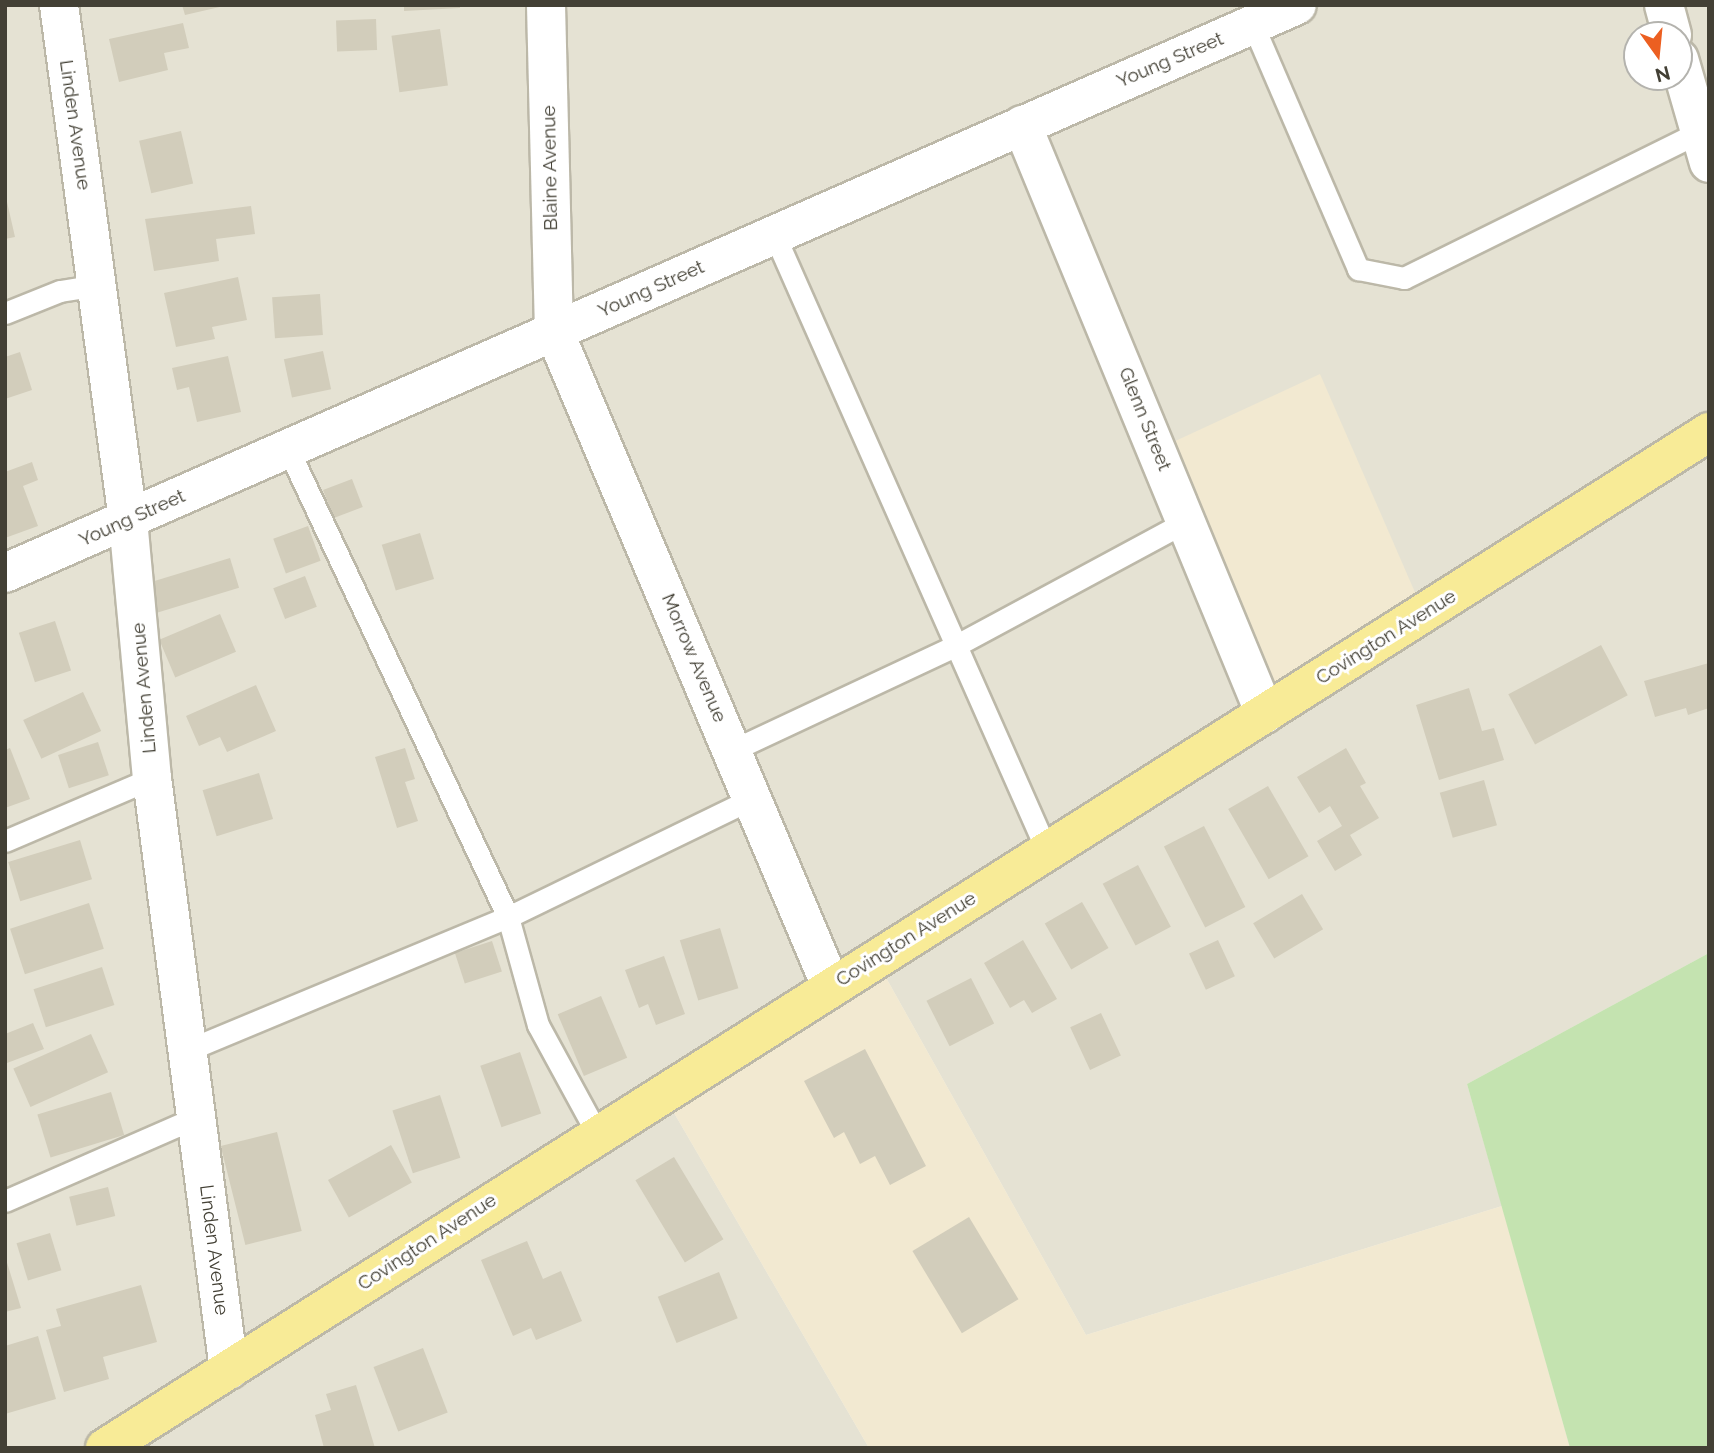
<!DOCTYPE html>
<style>
body{margin:0}
#map{position:relative;width:1714px;height:1453px;overflow:hidden;background:#f1efe5;font-family:Raleway,sans-serif}
div>[style]{position:absolute}
.residential>*{inset:0;background:#e5e2d3}
.commercial>*{inset:0;background:#f2e9d1}
.green>*{inset:0;background:#c4e3b0}
.building>*{inset:0;background:#d2cdbb;transform-origin:0 0}
.roads{filter:drop-shadow(2px 0 #bcb8a8) drop-shadow(-2px 0 #bcb8a8) drop-shadow(0 2px #bcb8a8) drop-shadow(0 -2px #bcb8a8)}
.service>*{height:21px;margin:-10.5px;padding:0 10.5px;transform-origin:10.5px;border-radius:10.5px;background:#fff}
.minor>*{height:38px;margin:-19px;padding:0 19px;transform-origin:19px;border-radius:19px;background:#fff}
.tertiary>*{height:38px;margin:-19px;padding:0 19px;transform-origin:19px;border-radius:19px;background:#fff}
.primary>*{height:38px;margin:-19px;padding:0 19px;transform-origin:19px;border-radius:19px;background:#f8eb97}
span{translate:-50% -50%;white-space:nowrap;text-align:center;line-height:1.15;-webkit-text-stroke:6px #fff;paint-order:stroke}
.street-label{font-size:19px;color:#434035}
.frame{position:absolute;inset:0;border:7px solid #434035;pointer-events:none}
.north{position:absolute;left:1623px;top:21px;width:70px;height:70px;box-sizing:border-box;background:#fff;border:2px solid #b4b3ae;border-radius:50%;rotate:165deg;font-size:19px;font-weight:700;line-height:28px;text-align:center;color:#434035}
.north::after{content:'';display:block;margin:auto;width:24px;height:32px;background:#ec5f21;clip-path:polygon(50% 0,100% 100%,50% 72%,0 100%)}
</style>
<div id="map">
<div class="residential">
<i style="clip-path:polygon(evenodd,5px 5px,1709px 5px,1709px 953px,1467px 1084px,1502px 1206px,1086px 1335px,875px 958px,663px 1094px,869px 1448px,5px 1448px,5px 5px,1637px 35px,1679px 35px,1679px 77px,1637px 77px,1637px 35px)"></i>
</div>
<div class="commercial">
<i style="clip-path:polygon(1320px 374px,1424px 613px,1265px 714px,1158px 449px)"></i>
<i style="clip-path:polygon(875px 958px,1086px 1335px,1502px 1206px,1570px 1448px,869px 1448px,663px 1094px)"></i>
</div>
<div class="green">
<i style="clip-path:polygon(1709px 953px,1709px 1448px,1570px 1448px,1467px 1084px)"></i>
</div>
<div class="building">
<i style="clip-path:polygon(182px 5px,224px 5px,224px 6px,185px 15px)"></i>
<i style="clip-path:polygon(404px 5px,460px 5px,460px 8px,404px 11px)"></i>
<i style="left:376px;top:19px;width:31px;height:40px;rotate:88deg"></i>
<i style="clip-path:polygon(183px 23px,189px 48px,164px 53px,168px 70px,119px 82px,109px 39px)"></i>
<i style="left:440px;top:29px;width:57px;height:49px;rotate:82deg"></i>
<i style="left:181px;top:131px;width:54px;height:43px;rotate:77deg"></i>
<i style="clip-path:polygon(5px 193px,15px 237px,5px 239px)"></i>
<i style="clip-path:polygon(251px 206px,255px 234px,216px 239px,219px 261px,154px 271px,145px 219px)"></i>
<i style="clip-path:polygon(238px 277px,247px 320px,212px 327px,215px 339px,176px 347px,164px 293px)"></i>
<i style="left:320px;top:294px;width:41px;height:48px;rotate:86deg"></i>
<i style="left:323px;top:351px;width:39px;height:40px;rotate:78deg"></i>
<i style="clip-path:polygon(20px 352px,32px 390px,5px 399px,5px 357px)"></i>
<i style="clip-path:polygon(228px 356px,241px 412px,197px 422px,189px 387px,177px 390px,172px 368px)"></i>
<i style="clip-path:polygon(32px 462px,38px 480px,23px 486px,38px 526px,5px 538px,5px 472px)"></i>
<i style="left:352px;top:479px;width:30px;height:31px;rotate:69deg"></i>
<i style="left:308px;top:526px;width:37px;height:37px;rotate:70deg"></i>
<i style="left:420px;top:533px;width:48px;height:40px;rotate:73deg"></i>
<i style="left:230px;top:558px;width:31px;height:91px;rotate:73deg"></i>
<i style="left:305px;top:576px;width:33px;height:34px;rotate:69deg"></i>
<i style="left:220px;top:614px;width:41px;height:66px;rotate:67deg"></i>
<i style="left:55px;top:621px;width:52px;height:38px;rotate:72deg"></i>
<i style="left:1601px;top:645px;width:57px;height:105px;rotate:62deg"></i>
<i style="clip-path:polygon(1709px 663px,1709px 708px,1688px 715px,1686px 708px,1655px 717px,1644px 681px)"></i>
<i style="clip-path:polygon(256px 685px,276px 731px,227px 752px,220px 737px,199px 746px,186px 716px)"></i>
<i style="clip-path:polygon(1469px 688px,1482px 731px,1494px 728px,1504px 760px,1439px 780px,1416px 705px)"></i>
<i style="left:83px;top:692px;width:43px;height:66px;rotate:65deg"></i>
<i style="left:98px;top:742px;width:35px;height:42px;rotate:72deg"></i>
<i style="clip-path:polygon(10px 748px,30px 799px,5px 808px,5px 750px)"></i>
<i style="clip-path:polygon(405px 748px,415px 779px,405px 782px,418px 821px,397px 828px,375px 757px)"></i>
<i style="clip-path:polygon(1346px 748px,1366px 783px,1360px 786px,1379px 818px,1350px 835px,1362px 855px,1335px 871px,1317px 841px,1342px 826px,1330px 806px,1319px 813px,1297px 777px)"></i>
<i style="left:259px;top:773px;width:48px;height:59px;rotate:73deg"></i>
<i style="left:1484px;top:780px;width:47px;height:46px;rotate:74deg"></i>
<i style="left:1268px;top:786px;width:81px;height:46px;rotate:60deg"></i>
<i style="left:1204px;top:826px;width:91px;height:45px;rotate:63deg"></i>
<i style="left:80px;top:840px;width:41px;height:75px;rotate:73deg"></i>
<i style="left:1138px;top:865px;width:70px;height:40px;rotate:62deg"></i>
<i style="left:1302px;top:894px;width:41px;height:57px;rotate:59deg"></i>
<i style="left:1082px;top:902px;width:53px;height:43px;rotate:60deg"></i>
<i style="left:89px;top:903px;width:48px;height:83px;rotate:72deg"></i>
<i style="left:720px;top:928px;width:63px;height:42px;rotate:73deg"></i>
<i style="clip-path:polygon(1023px 940px,1057px 999px,1032px 1013px,1024px 1000px,1010px 1008px,984px 963px)"></i>
<i style="left:1218px;top:940px;width:40px;height:32px;rotate:65deg"></i>
<i style="left:492px;top:941px;width:32px;height:39px;rotate:72deg"></i>
<i style="clip-path:polygon(664px 956px,685px 1014px,656px 1025px,648px 1004px,639px 1008px,625px 970px)"></i>
<i style="left:102px;top:967px;width:40px;height:72px;rotate:72deg"></i>
<i style="left:971px;top:978px;width:51px;height:50px;rotate:63deg"></i>
<i style="left:601px;top:996px;width:67px;height:47px;rotate:67deg"></i>
<i style="left:1101px;top:1013px;width:47px;height:34px;rotate:65deg"></i>
<i style="clip-path:polygon(33px 1023px,44px 1049px,7px 1063px,5px 1034px)"></i>
<i style="left:91px;top:1034px;width:42px;height:85px;rotate:66deg"></i>
<i style="clip-path:polygon(865px 1049px,926px 1166px,890px 1185px,875px 1156px,860px 1164px,844px 1132px,834px 1138px,804px 1081px)"></i>
<i style="left:520px;top:1052px;width:65px;height:42px;rotate:71deg"></i>
<i style="left:111px;top:1092px;width:45px;height:77px;rotate:73deg"></i>
<i style="left:440px;top:1095px;width:66px;height:50px;rotate:72deg"></i>
<i style="left:277px;top:1132px;width:102px;height:58px;rotate:76deg"></i>
<i style="left:391px;top:1145px;width:43px;height:72px;rotate:61deg"></i>
<i style="left:674px;top:1157px;width:96px;height:45px;rotate:59deg"></i>
<i style="left:108px;top:1187px;width:30px;height:40px;rotate:76deg"></i>
<i style="left:969px;top:1217px;width:96px;height:66px;rotate:59deg"></i>
<i style="left:50px;top:1233px;width:39px;height:35px;rotate:73deg"></i>
<i style="clip-path:polygon(527px 1241px,543px 1279px,561px 1271px,582px 1321px,536px 1340px,531px 1328px,513px 1336px,481px 1260px)"></i>
<i style="clip-path:polygon(5px 1256px,21px 1308px,5px 1312px)"></i>
<i style="left:719px;top:1272px;width:50px;height:66px;rotate:68deg"></i>
<i style="clip-path:polygon(141px 1285px,157px 1342px,103px 1357px,109px 1379px,64px 1392px,46px 1330px,61px 1326px,56px 1309px)"></i>
<i style="clip-path:polygon(38px 1336px,56px 1399px,5px 1414px,5px 1346px)"></i>
<i style="left:423px;top:1348px;width:69px;height:53px;rotate:69deg"></i>
<i style="clip-path:polygon(356px 1385px,375px 1448px,324px 1448px,315px 1415px,331px 1410px,326px 1394px)"></i>
</div>
<div class="roads">
<div class="service">
<i style="left:1253px;top:25px;width:266px;rotate:66.7deg"></i>
<i style="left:1358px;top:269px;width:47px;rotate:11.1deg"></i>
<i style="left:1404px;top:278px;width:330px;rotate:-26.3deg"></i>
<i style="left:774px;top:234px;width:675px;rotate:66.13deg"></i>
<i style="left:5px;top:313px;width:59px;rotate:-21.8deg"></i>
<i style="left:60px;top:291px;width:36px;rotate:-9deg"></i>
<i style="left:288px;top:449px;width:517px;rotate:64.82deg"></i>
<i style="left:508px;top:917px;width:112px;rotate:74.5deg"></i>
<i style="left:538px;top:1025px;width:123px;rotate:61.4deg"></i>
<i style="left:733px;top:750px;width:245px;rotate:-25.1deg"></i>
<i style="left:955px;top:646px;width:264px;rotate:-28.3deg"></i>
<i style="left:5px;top:841px;width:160px;rotate:-23.2deg"></i>
<i style="left:188px;top:1050px;width:347px;rotate:-22.6deg"></i>
<i style="left:508px;top:917px;width:272px;rotate:-25.9deg"></i>
<i style="left:5px;top:1201px;width:210px;rotate:-23.6deg"></i>
</div>
<div class="minor">
<i style="left:59px;top:5px;width:520px;rotate:82.37deg"></i>
<i style="left:128px;top:520px;width:259px;rotate:84.7deg"></i>
<i style="left:152px;top:778px;width:597px;rotate:82.59deg"></i>
<i style="left:546px;top:5px;width:326px;rotate:88.6deg"></i>
<i style="left:554px;top:331px;width:711px;rotate:67.08deg"></i>
<i style="left:1022px;top:125px;width:637px;rotate:67.58deg"></i>
<i style="left:5px;top:573px;width:1411px;rotate:-23.73deg"></i>
</div>
<div class="tertiary">
<i style="left:1664px;top:5px;width:31px;rotate:75deg"></i>
<i style="left:1679px;top:59px;width:108px;rotate:73.9deg"></i>
</div>
<div class="primary">
<i style="left:105px;top:1448px;width:1899px;rotate:-32.35deg"></i>
</div>
</div>
<div class="street-label">
<span style="left:1170px;top:60px;rotate:-23deg">Young Street</span>
<span style="left:75px;top:125px;rotate:82deg">Linden Avenue</span>
<span style="left:550px;top:168px;rotate:-91deg">Blaine Avenue</span>
<span style="left:651px;top:289px;rotate:-24deg">Young Street</span>
<span style="left:1145px;top:419px;rotate:68deg">Glenn Street</span>
<span style="left:132px;top:518px;rotate:-24deg">Young Street</span>
<span style="left:1386px;top:637px;rotate:-32deg">Covington Avenue</span>
<span style="left:694px;top:658px;rotate:67deg">Morrow Avenue</span>
<span style="left:144px;top:688px;rotate:-95deg">Linden Avenue</span>
<span style="left:906px;top:939px;rotate:-32deg">Covington Avenue</span>
<span style="left:427px;top:1242px;rotate:-33deg">Covington Avenue</span>
<span style="left:214px;top:1250px;rotate:83deg">Linden Avenue</span>
</div>
<div class="frame"></div>
<div class="north">N</div>
</div>
